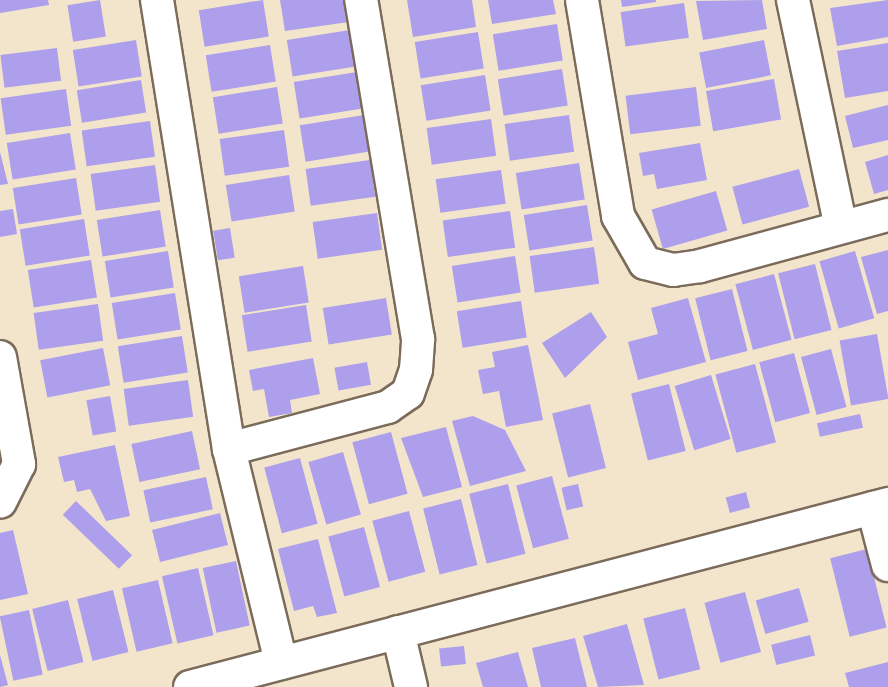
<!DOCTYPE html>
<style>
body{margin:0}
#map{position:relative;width:888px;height:687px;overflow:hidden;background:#f3e5cb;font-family:"Shantell Sans",sans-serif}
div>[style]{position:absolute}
.building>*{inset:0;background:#ad9feb;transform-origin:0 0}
.roads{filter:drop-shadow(2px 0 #7b6b5b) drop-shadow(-2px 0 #7b6b5b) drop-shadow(0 2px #7b6b5b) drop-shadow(0 -2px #7b6b5b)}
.minor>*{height:32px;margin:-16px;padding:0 16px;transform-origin:16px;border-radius:16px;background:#fff}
span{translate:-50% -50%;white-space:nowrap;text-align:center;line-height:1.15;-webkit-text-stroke:6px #fdfcf7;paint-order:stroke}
</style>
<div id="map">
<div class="building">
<i style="clip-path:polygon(0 0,48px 0,49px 5px,0 13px)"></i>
<i style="left:100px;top:0;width:37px;height:33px;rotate:81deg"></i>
<i style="left:263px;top:0;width:37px;height:65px;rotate:81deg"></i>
<i style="clip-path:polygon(280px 0,345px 0,349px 22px,285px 31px)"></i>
<i style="clip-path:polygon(407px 0,472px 0,476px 27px,413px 37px)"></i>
<i style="clip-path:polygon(488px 0,553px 0,556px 14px,492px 24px)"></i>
<i style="clip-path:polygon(621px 0,656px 0,656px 2px,622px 7px)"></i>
<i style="clip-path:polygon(762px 0,767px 29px,703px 40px,696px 1px)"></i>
<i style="clip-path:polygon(888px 0,888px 37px,837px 46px,830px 8px)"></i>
<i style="left:684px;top:3px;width:35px;height:64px;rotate:82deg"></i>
<i style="left:557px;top:24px;width:37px;height:65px;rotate:81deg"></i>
<i style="left:350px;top:30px;width:37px;height:64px;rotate:81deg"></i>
<i style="left:478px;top:32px;width:37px;height:64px;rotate:81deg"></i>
<i style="left:136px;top:40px;width:37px;height:64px;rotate:81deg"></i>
<i style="left:764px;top:40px;width:36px;height:66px;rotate:79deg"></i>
<i style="clip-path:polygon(888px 43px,888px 91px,845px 98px,837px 51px)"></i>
<i style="left:270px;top:45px;width:37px;height:65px;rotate:81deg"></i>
<i style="left:57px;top:48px;width:33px;height:57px;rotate:83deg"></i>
<i style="left:562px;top:69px;width:37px;height:65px;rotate:81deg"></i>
<i style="left:357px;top:72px;width:37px;height:64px;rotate:81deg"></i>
<i style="left:485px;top:75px;width:36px;height:65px;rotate:81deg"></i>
<i style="left:774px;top:79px;width:41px;height:69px;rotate:80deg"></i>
<i style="left:141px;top:80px;width:33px;height:65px;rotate:81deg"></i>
<i style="left:277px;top:87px;width:37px;height:65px;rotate:81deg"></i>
<i style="left:696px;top:87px;width:39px;height:71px;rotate:83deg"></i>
<i style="left:66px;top:89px;width:37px;height:66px;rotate:82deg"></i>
<i style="clip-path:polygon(888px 105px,888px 140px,853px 148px,845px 116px)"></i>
<i style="left:364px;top:115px;width:37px;height:65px;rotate:81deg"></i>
<i style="left:569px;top:115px;width:37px;height:65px;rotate:82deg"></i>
<i style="left:491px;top:119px;width:37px;height:65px;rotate:82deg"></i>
<i style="left:150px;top:121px;width:36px;height:69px;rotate:82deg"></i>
<i style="left:284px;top:130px;width:37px;height:65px;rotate:82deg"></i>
<i style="left:70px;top:133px;width:37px;height:64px;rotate:81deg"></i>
<i style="clip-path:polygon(700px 143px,707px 180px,657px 189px,654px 174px,643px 176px,639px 153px)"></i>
<i style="clip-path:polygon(0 152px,8px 184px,0 185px)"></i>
<i style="clip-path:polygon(888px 155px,888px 190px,874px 194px,865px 162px)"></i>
<i style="left:370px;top:160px;width:37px;height:65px;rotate:82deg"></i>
<i style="left:579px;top:163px;width:37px;height:64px;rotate:81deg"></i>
<i style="left:155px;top:165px;width:37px;height:65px;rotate:82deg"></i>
<i style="left:799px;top:169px;width:39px;height:69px;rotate:75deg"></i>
<i style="left:501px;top:170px;width:34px;height:66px;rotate:82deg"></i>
<i style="left:289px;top:175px;width:37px;height:64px;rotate:81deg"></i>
<i style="left:76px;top:178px;width:37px;height:64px;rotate:81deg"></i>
<i style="left:716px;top:191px;width:41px;height:67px;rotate:74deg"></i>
<i style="left:587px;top:205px;width:36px;height:64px;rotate:81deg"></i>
<i style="clip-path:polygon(13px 209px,17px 234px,0 237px,0 211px)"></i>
<i style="left:160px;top:210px;width:37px;height:64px;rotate:81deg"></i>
<i style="left:510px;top:211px;width:37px;height:68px;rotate:82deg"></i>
<i style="left:377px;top:213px;width:37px;height:65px;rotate:82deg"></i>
<i style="left:84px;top:219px;width:37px;height:65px;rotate:81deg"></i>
<i style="left:230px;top:228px;width:30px;height:17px;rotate:81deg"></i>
<i style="left:594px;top:247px;width:37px;height:65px;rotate:82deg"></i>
<i style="clip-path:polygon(888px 250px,888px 311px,877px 314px,861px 257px)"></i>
<i style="left:168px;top:251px;width:37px;height:64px;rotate:81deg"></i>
<i style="left:855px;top:251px;width:70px;height:37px;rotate:74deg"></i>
<i style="left:515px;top:256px;width:37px;height:64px;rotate:81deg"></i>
<i style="left:91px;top:260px;width:38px;height:64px;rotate:81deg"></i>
<i style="left:815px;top:264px;width:68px;height:38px;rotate:76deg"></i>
<i style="left:303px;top:266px;width:37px;height:65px;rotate:81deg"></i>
<i style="left:774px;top:274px;width:68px;height:40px;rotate:75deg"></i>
<i style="left:732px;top:289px;width:64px;height:38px;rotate:76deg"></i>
<i style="left:175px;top:293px;width:37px;height:64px;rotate:81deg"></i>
<i style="left:386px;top:298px;width:37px;height:64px;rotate:81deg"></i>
<i style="clip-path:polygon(688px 298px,706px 362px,638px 380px,628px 342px,658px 334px,651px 308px)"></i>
<i style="left:521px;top:301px;width:37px;height:65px;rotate:81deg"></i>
<i style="left:98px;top:304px;width:37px;height:65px;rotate:82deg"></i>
<i style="left:306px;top:305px;width:37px;height:65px;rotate:81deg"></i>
<i style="clip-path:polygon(591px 312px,607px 337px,565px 378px,542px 343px)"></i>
<i style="left:877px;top:334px;width:66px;height:38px;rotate:80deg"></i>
<i style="left:182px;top:336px;width:37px;height:65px;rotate:81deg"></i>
<i style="clip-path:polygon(528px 345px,543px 420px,506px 427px,499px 391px,483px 394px,478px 370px,495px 367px,492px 352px)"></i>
<i style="left:103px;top:348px;width:38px;height:64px;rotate:79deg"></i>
<i style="left:831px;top:349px;width:60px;height:31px;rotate:75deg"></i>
<i style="left:794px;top:353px;width:62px;height:36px;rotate:75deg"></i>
<i style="clip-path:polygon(313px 358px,320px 394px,290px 400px,292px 413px,269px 417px,264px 389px,253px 391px,249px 370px)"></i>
<i style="left:367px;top:362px;width:23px;height:33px;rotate:80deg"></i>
<i style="left:755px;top:364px;width:81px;height:41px;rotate:75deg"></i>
<i style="left:711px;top:375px;width:67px;height:38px;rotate:73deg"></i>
<i style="left:188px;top:380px;width:37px;height:65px;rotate:82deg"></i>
<i style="left:669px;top:384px;width:69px;height:39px;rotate:76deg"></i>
<i style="left:110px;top:396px;width:36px;height:24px;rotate:80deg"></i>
<i style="left:590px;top:404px;width:66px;height:39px;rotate:76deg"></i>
<i style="left:860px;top:414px;width:14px;height:44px;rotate:78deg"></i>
<i style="clip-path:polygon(473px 416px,505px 430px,526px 471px,470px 486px,452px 421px)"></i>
<i style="clip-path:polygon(446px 427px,462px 487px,423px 497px,401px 438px)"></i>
<i style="left:192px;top:431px;width:39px;height:62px;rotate:78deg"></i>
<i style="left:391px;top:432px;width:64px;height:40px;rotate:75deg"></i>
<i style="clip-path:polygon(115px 445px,130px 516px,106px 521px,90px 489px,77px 492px,74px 480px,64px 482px,58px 457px)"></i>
<i style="left:343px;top:452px;width:65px;height:36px;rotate:74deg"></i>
<i style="left:300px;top:458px;width:68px;height:37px;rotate:75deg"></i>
<i style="left:552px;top:476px;width:65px;height:37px;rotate:75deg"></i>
<i style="left:206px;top:477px;width:33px;height:64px;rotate:78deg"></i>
<i style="left:508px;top:484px;width:72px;height:40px;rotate:76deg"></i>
<i style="left:578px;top:484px;width:23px;height:17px;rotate:77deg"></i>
<i style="left:746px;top:492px;width:16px;height:21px;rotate:75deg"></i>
<i style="left:461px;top:499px;width:68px;height:39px;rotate:76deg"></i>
<i style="left:76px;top:501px;width:78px;height:19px;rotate:44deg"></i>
<i style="left:409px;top:511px;width:63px;height:38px;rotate:75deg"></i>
<i style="left:220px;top:513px;width:33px;height:70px;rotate:76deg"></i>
<i style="left:364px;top:527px;width:62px;height:37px;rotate:75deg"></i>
<i style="clip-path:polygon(13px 530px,28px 594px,0 600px,0 533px)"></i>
<i style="clip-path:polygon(318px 539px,337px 613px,317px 617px,313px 606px,294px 611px,278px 549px)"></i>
<i style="left:867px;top:549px;width:81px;height:38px;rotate:76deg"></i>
<i style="left:236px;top:561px;width:66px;height:34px;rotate:78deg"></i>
<i style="left:198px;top:568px;width:69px;height:37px;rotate:77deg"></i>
<i style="left:158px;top:580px;width:65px;height:37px;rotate:77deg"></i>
<i style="left:799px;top:588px;width:35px;height:45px;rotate:74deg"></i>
<i style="left:113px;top:590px;width:64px;height:37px;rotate:76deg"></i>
<i style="left:745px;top:592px;width:62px;height:42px;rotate:75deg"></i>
<i style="left:68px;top:600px;width:64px;height:37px;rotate:76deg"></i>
<i style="left:685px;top:608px;width:63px;height:43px;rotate:76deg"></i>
<i style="left:29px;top:610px;width:66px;height:30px;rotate:78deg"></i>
<i style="clip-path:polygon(627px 624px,644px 685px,598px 687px,583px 636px)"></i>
<i style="left:810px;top:635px;width:21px;height:40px;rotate:76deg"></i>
<i style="clip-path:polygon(575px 638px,587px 687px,541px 687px,532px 648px)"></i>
<i style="left:464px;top:646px;width:18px;height:25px;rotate:84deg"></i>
<i style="clip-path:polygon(518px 652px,528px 687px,483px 687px,476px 663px)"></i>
<i style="clip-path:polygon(0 655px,8px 685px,0 687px)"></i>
<i style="clip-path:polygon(888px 662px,888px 687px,849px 687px,845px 673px)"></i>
</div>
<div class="roads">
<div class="minor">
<i style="left:157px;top:0;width:455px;rotate:80.9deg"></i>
<i style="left:229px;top:449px;width:220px;rotate:76.3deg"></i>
<i style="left:582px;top:0;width:219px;rotate:80.5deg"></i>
<i style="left:618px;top:216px;width:54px;rotate:60.1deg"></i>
<i style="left:645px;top:263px;width:29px;rotate:14deg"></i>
<i style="left:673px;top:270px;width:27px;rotate:-8deg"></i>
<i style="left:700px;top:266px;width:195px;rotate:-15.2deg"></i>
<i style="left:793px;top:0;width:232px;rotate:78.1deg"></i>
<i style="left:0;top:357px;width:109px;rotate:79.9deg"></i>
<i style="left:19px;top:464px;width:42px;rotate:116.6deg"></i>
<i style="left:229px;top:449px;width:164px;rotate:-14.8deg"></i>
<i style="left:388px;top:407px;width:24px;rotate:-35deg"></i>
<i style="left:408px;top:393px;width:24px;rotate:-71deg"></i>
<i style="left:416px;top:370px;width:31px;rotate:-86deg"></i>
<i style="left:418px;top:339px;width:344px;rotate:-99.5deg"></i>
<i style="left:873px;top:508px;width:59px;rotate:75.3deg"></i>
<i style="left:398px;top:632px;width:57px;rotate:76.7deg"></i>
<i style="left:190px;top:687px;width:722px;rotate:-14.69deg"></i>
</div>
</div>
</div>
